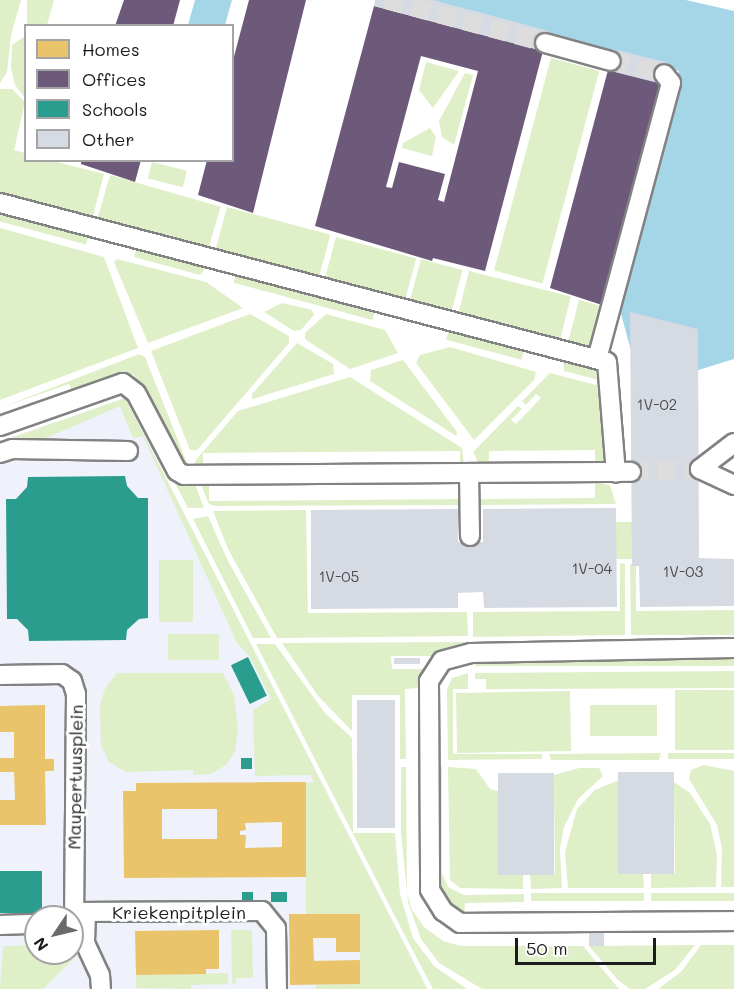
<!DOCTYPE html>
<style>
body{margin:0}
#map{position:relative;width:734px;height:989px;overflow:hidden;background:#fff;font-family:Mali,sans-serif}
div>[style]{position:absolute}
.built>*{inset:0;background:#eff2fa}
.green>*{inset:0;background:#dfefc7;transform-origin:0 0}
.water>*{inset:0;background:#a5d6e8}
.homes>*{inset:0;background:#e9c46a}
.offices>*{inset:0;background:#6d597a}
.schools>*{inset:0;background:#2a9d8f;transform-origin:0 0}
.building>*{inset:0;background:#d6dae3;transform-origin:0 0}
.minor-tunnel>*{height:18px;margin-top:-9px;transform-origin:0;background:repeating-linear-gradient(90deg,#ddd 0 18px,transparent 0 27px)}
.roads{filter:drop-shadow(2px 0 #828282) drop-shadow(-2px 0 #828282) drop-shadow(0 2px #828282) drop-shadow(0 -2px #828282)}
.minor>*{height:18px;margin:-9px;padding:0 9px;transform-origin:9px;border-radius:9px;background:#fff}
span{translate:-50% -50%;white-space:nowrap;text-align:center;line-height:1.15;-webkit-text-stroke:6px #fff;paint-order:stroke}
.number-label{font-size:15px;color:#4a4c4e}
.number-label span{-webkit-text-stroke-width:0}
.street-label{font-size:18px;color:#1c1c1c}
.legend{position:absolute;left:24px;top:24px;width:210px;height:138px;box-sizing:border-box;background:#fff;border:2px solid #a4a4a4;margin:0;padding:8px 10px;list-style:none;font-size:18px;color:#1c1c1c}
.legend li{display:flex;align-items:center;gap:12px;height:30px}
.legend b{width:30px;border:2px solid #a4a4a4}
.north{position:absolute;left:24px;top:905px;width:60px;height:60px;box-sizing:border-box;background:#fff;border:2px solid #a4a4a4;border-radius:50%;rotate:235deg;font-size:16px;font-weight:700;line-height:24px;text-align:center;color:#1c1c1c}
.north::after{content:'';display:block;margin:auto;width:21px;height:27px;background:#6b6b6b;clip-path:polygon(50% 0,100% 100%,50% 72%,0 100%)}
.scale{position:absolute;left:515px;top:938px;width:141px;height:27px;box-sizing:border-box;border:3px solid #1c1c1c;border-top:0;padding-left:8px;font-size:18px;line-height:21px;white-space:nowrap;color:#1c1c1c;-webkit-text-stroke:4px #fff;paint-order:stroke}
</style>
<div id="map">
<div class="built">
<i style="clip-path:polygon(evenodd,125px 398px,428px 989px,0 989px,0 441px,125px 398px,36px 917px,72px 917px,72px 953px,36px 953px,36px 917px)"></i>
</div>
<div class="green">
<i style="clip-path:polygon(0 0,21px 0,11px 35px,7px 72px,0 83px)"></i>
<i style="clip-path:polygon(27px 0,54px 0,47px 25px,27px 25px)"></i>
<i style="clip-path:polygon(25px 36px,26px 36px,25px 98px,15px 85px,11px 68px,12px 45px)"></i>
<i style="left:551px;top:58px;width:50px;height:220px;rotate:15deg"></i>
<i style="clip-path:polygon(426px 62px,459px 71px,433px 108px,419px 90px)"></i>
<i style="clip-path:polygon(465px 73px,473px 75px,454px 145px,442px 137px,439px 121px)"></i>
<i style="clip-path:polygon(0 89px,12px 89px,25px 102px,14px 150px,25px 153px,26px 160px,53px 161px,104px 174px,92px 220px,0 195px)"></i>
<i style="clip-path:polygon(430px 128px,436px 137px,432px 156px,402px 148px,403px 143px)"></i>
<i style="left:152px;top:162px;width:36px;height:17px;rotate:14deg"></i>
<i style="left:110px;top:175px;width:115px;height:48px;rotate:16deg"></i>
<i style="left:227px;top:207px;width:107px;height:47px;rotate:15deg"></i>
<i style="left:0;top:210px;width:92px;height:11px;rotate:15deg"></i>
<i style="clip-path:polygon(0 228px,104px 257px,138px 348px,0 400px)"></i>
<i style="left:336px;top:237px;width:83px;height:46px;rotate:15deg"></i>
<i style="clip-path:polygon(137px 247px,206px 265px,203px 272px,200px 275px,134px 257px)"></i>
<i style="clip-path:polygon(117px 259px,206px 282px,243px 308px,148px 343px,114px 262px)"></i>
<i style="left:421px;top:259px;width:43px;height:46px;rotate:15deg"></i>
<i style="left:469px;top:271px;width:105px;height:47px;rotate:14deg"></i>
<i style="left:236px;top:273px;width:144px;height:10px;rotate:15deg"></i>
<i style="clip-path:polygon(579px 300px,605px 307px,593px 345px,589px 348px,567px 346px)"></i>
<i style="clip-path:polygon(282px 303px,312px 310px,314px 315px,301px 330px,294px 331px,264px 312px)"></i>
<i style="clip-path:polygon(250px 314px,289px 336px,289px 343px,197px 450px,190px 450px,151px 351px)"></i>
<i style="clip-path:polygon(326px 314px,385px 330px,398px 353px,350px 369px,305px 339px,305px 333px)"></i>
<i style="left:449px;top:329px;width:78px;height:11px;rotate:15deg"></i>
<i style="clip-path:polygon(297px 343px,333px 364px,334px 374px,252px 399px,252px 394px)"></i>
<i style="clip-path:polygon(450px 347px,536px 372px,534px 380px,474px 440px,416px 363px,420px 355px)"></i>
<i style="clip-path:polygon(139px 354px,145px 357px,189px 468px,184px 467px,133px 374px,72px 391px,69px 384px,0 408px)"></i>
<i style="clip-path:polygon(563px 359px,594px 369px,599px 380px,564px 371px)"></i>
<i style="clip-path:polygon(403px 360px,457px 432px,456px 436px,370px 381px,371px 370px)"></i>
<i style="clip-path:polygon(550px 373px,600px 386px,607px 461px,595px 466px,595px 450px,489px 451px,489px 466px,480px 466px,473px 452px,518px 406px,522px 409px,511px 420px,516px 424px,541px 398px,536px 394px,526px 405px,522px 401px)"></i>
<i style="clip-path:polygon(350px 377px,462px 448px,464px 466px,460px 466px,460px 451px,203px 453px,203px 468px,195px 468px,195px 461px,238px 411px)"></i>
<i style="clip-path:polygon(125px 398px,427px 989px,316px 989px,316px 985px,360px 984px,360px 914px,306px 914px,306px 783px,314px 782px,310px 775px,255px 776px,253px 710px,271px 699px,250px 657px,237px 643px,143px 436px,133px 438px,120px 406px,46px 438px,0 442px)"></i>
<i style="clip-path:polygon(174px 481px,195px 485px,204px 508px,188px 508px)"></i>
<i style="clip-path:polygon(595px 482px,610px 485px,616px 504px,479px 505px,479px 499px,595px 498px)"></i>
<i style="clip-path:polygon(201px 485px,209px 485px,209px 501px,461px 499px,461px 505px,216px 506px,209px 504px)"></i>
<i style="clip-path:polygon(306px 510px,308px 613px,467px 612px,468px 636px,277px 638px,228px 549px,213px 511px)"></i>
<i style="clip-path:polygon(208px 516px,228px 561px,271px 638px,253px 638px,193px 519px)"></i>
<i style="left:616px;top:522px;width:19px;height:37px"></i>
<i style="left:159px;top:560px;width:34px;height:62px"></i>
<i style="clip-path:polygon(620px 563px,625px 564px,625px 635px,473px 637px,473px 612px,620px 611px)"></i>
<i style="clip-path:polygon(636px 563px,636px 611px,734px 610px,734px 635px,631px 635px,630px 564px)"></i>
<i style="left:168px;top:634px;width:51px;height:26px"></i>
<i style="clip-path:polygon(468px 642px,446px 648px,433px 656px,391px 656px,392px 669px,424px 669px,419px 688px,405px 689px,406px 759px,400px 759px,400px 695px,352px 695px,352px 731px,318px 696px,282px 643px)"></i>
<i style="clip-path:polygon(256px 644px,275px 644px,325px 713px,352px 738px,353px 833px,395px 833px,400px 894px,413px 938px,434px 966px,467px 989px,433px 989px,400px 926px)"></i>
<i style="left:734px;top:658px;width:8px;height:259px;rotate:90deg"></i>
<i style="clip-path:polygon(734px 671px,734px 688px,486px 689px,486px 679px,475px 679px,475px 673px)"></i>
<i style="clip-path:polygon(117px 673px,223px 673px,234px 695px,238px 730px,235px 752px,226px 765px,211px 774px,194px 775px,193px 770px,126px 772px,109px 762px,101px 745px,100px 705px,105px 689px)"></i>
<i style="clip-path:polygon(468px 673px,468px 689px,453px 689px,453px 754px,542px 754px,542px 759px,448px 760px,447px 690px,452px 678px)"></i>
<i style="left:734px;top:690px;width:60px;height:59px;rotate:90deg"></i>
<i style="left:570px;top:691px;width:60px;height:114px;rotate:89deg"></i>
<i style="left:590px;top:705px;width:67px;height:31px"></i>
<i style="clip-path:polygon(661px 753px,659px 760px,551px 760px,549px 754px)"></i>
<i style="left:668px;top:753px;width:66px;height:6px"></i>
<i style="clip-path:polygon(704px 765px,734px 771px,734px 887px,721px 887px,722px 849px,717px 825px,689px 779px,691px 770px)"></i>
<i style="clip-path:polygon(401px 767px,406px 767px,407px 893px,412px 910px,424px 927px,443px 941px,461px 946px,583px 946px,619px 989px,482px 989px,439px 963px,421px 939px,408px 902px,401px 833px)"></i>
<i style="clip-path:polygon(436px 767px,442px 767px,442px 873px,448px 887px,464px 895px,524px 894px,524px 902px,465px 903px,464px 916px,453px 912px,438px 887px)"></i>
<i style="clip-path:polygon(448px 767px,476px 769px,490px 789px,498px 791px,523px 874px,523px 889px,460px 888px,450px 880px)"></i>
<i style="clip-path:polygon(579px 768px,599px 768px,603px 776px,578px 799px,564px 827px,560px 849px,562px 888px,531px 889px,530px 874px,555px 874px,554px 775px)"></i>
<i style="clip-path:polygon(619px 780px,619px 874px,643px 874px,644px 888px,568px 888px,565px 852px,577px 809px,595px 790px)"></i>
<i style="clip-path:polygon(674px 782px,690px 793px,710px 824px,717px 855px,716px 887px,651px 888px,651px 874px,675px 873px)"></i>
<i style="left:644px;top:893px;width:8px;height:113px;rotate:90deg"></i>
<i style="left:651px;top:893px;width:83px;height:8px"></i>
<i style="clip-path:polygon(231px 930px,252px 930px,253px 978px,236px 978px,236px 983px,232px 984px)"></i>
<i style="clip-path:polygon(36px 945px,36px 953px,72px 953px,72px 945px,78px 945px,78px 954px,43px 989px,0 989px,3px 946px)"></i>
<i style="clip-path:polygon(695px 945px,675px 970px,645px 989px,630px 989px,618px 980px,589px 946px)"></i>
<i style="clip-path:polygon(701px 945px,734px 945px,734px 989px,658px 989px,681px 972px)"></i>
<i style="clip-path:polygon(228px 973px,228px 984px,191px 985px,191px 989px,136px 988px,136px 975px)"></i>
</div>
<div class="water">
<i style="clip-path:polygon(195px 0,232px 0,225px 25px,188px 25px)"></i>
<i style="clip-path:polygon(412px 0,686px 0,734px 11px,734px 359px,689px 373px,633px 358px,618px 303px,679px 71px)"></i>
</div>
<div class="homes">
<i style="clip-path:polygon(45px 705px,45px 759px,54px 759px,54px 771px,45px 771px,46px 825px,0 825px,0 800px,15px 800px,14px 772px,0 772px,0 758px,14px 758px,14px 732px,0 732px,0 706px)"></i>
<i style="clip-path:polygon(evenodd,306px 782px,306px 877px,124px 878px,123px 791px,136px 791px,136px 783px,306px 782px,162px 809px,217px 809px,217px 839px,162px 839px,162px 809px,306px 782px,282px 822px,282px 847px,245px 848px,246px 835px,240px 835px,240px 831px,246px 830px,245px 823px,282px 822px)"></i>
<i style="clip-path:polygon(289px 914px,360px 914px,360px 952px,336px 952px,336px 938px,313px 938px,314px 961px,360px 960px,360px 984px,290px 985px)"></i>
<i style="clip-path:polygon(219px 930px,219px 969px,206px 969px,206px 974px,136px 975px,135px 931px)"></i>
</div>
<div class="offices">
<i style="clip-path:polygon(124px 0,180px 0,173px 26px,115px 26px)"></i>
<i style="clip-path:polygon(249px 0,306px 0,253px 213px,198px 195px,207px 160px,232px 160px,232px 64px)"></i>
<i style="clip-path:polygon(evenodd,374px 6px,543px 51px,485px 271px,433px 258px,432px 261px,315px 226px,374px 6px,421px 56px,478px 71px,444px 202px,438px 200px,445px 174px,399px 162px,392px 188px,386px 187px,421px 56px)"></i>
<i style="clip-path:polygon(608px 70px,661px 83px,609px 279px,612px 280px,605px 306px,550px 288px)"></i>
<i style="clip-path:polygon(81px 160px,141px 160px,135px 182px,81px 164px)"></i>
</div>
<div class="schools">
<i style="clip-path:polygon(125px 476px,127px 486px,138px 498px,148px 498px,148px 618px,139px 619px,127px 630px,126px 640px,29px 641px,28px 630px,17px 619px,7px 619px,6px 499px,16px 499px,27px 487px,28px 477px)"></i>
<i style="left:248px;top:657px;width:43px;height:19px;rotate:64deg"></i>
<i style="left:241px;top:758px;width:11px;height:11px"></i>
<i style="left:0;top:871px;width:42px;height:42px"></i>
<i style="left:242px;top:892px;width:11px;height:10px"></i>
<i style="left:271px;top:892px;width:16px;height:10px"></i>
</div>
<div class="building">
<i style="clip-path:polygon(375px 0,433px 0,549px 31px,543px 51px,374px 6px)"></i>
<i style="left:613px;top:49px;width:55px;height:22px;rotate:14deg"></i>
<i style="clip-path:polygon(630px 312px,698px 329px,699px 558px,734px 559px,734px 606px,640px 607px,639px 566px,632px 566px)"></i>
<i style="clip-path:polygon(616px 508px,617px 607px,484px 608px,483px 592px,458px 593px,458px 608px,311px 609px,311px 510px,458px 509px,458px 542px,483px 542px,483px 509px)"></i>
<i style="left:394px;top:658px;width:26px;height:6px"></i>
<i style="left:357px;top:700px;width:38px;height:128px"></i>
<i style="left:618px;top:772px;width:56px;height:102px"></i>
<i style="left:498px;top:773px;width:56px;height:102px"></i>
<i style="left:589px;top:931px;width:15px;height:15px"></i>
</div>
<div class="minor-tunnel">
<i style="left:386px;top:0;width:165px;rotate:15.1deg"></i>
<i style="left:611px;top:61px;width:55px;rotate:13.8deg"></i>
<i style="left:631px;top:472px;width:69px;rotate:-2.5deg"></i>
</div>
<div class="roads">
<div class="minor">
<i style="left:545px;top:43px;width:68px;rotate:15.3deg"></i>
<i style="left:0;top:203px;width:627px;rotate:14.68deg"></i>
<i style="left:607px;top:362px;width:111px;rotate:85.4deg"></i>
<i style="left:597px;top:359px;width:286px;rotate:-75deg"></i>
<i style="left:671px;top:83px;width:11px;rotate:-128deg"></i>
<i style="left:0;top:426px;width:130px;rotate:-19.3deg"></i>
<i style="left:123px;top:383px;width:16px;rotate:38deg"></i>
<i style="left:136px;top:393px;width:88px;rotate:62.3deg"></i>
<i style="left:177px;top:471px;width:8px;rotate:30deg"></i>
<i style="left:184px;top:475px;width:447px;rotate:-0.4deg"></i>
<i style="left:734px;top:443px;width:43px;rotate:142.6deg"></i>
<i style="left:700px;top:469px;width:38px;rotate:25deg"></i>
<i style="left:0;top:453px;width:13px;rotate:-18deg"></i>
<i style="left:12px;top:449px;width:116px;rotate:1deg"></i>
<i style="left:469px;top:473px;width:63px;rotate:89.1deg"></i>
<i style="left:734px;top:648px;width:263px;rotate:178.9deg"></i>
<i style="left:471px;top:653px;width:30px;rotate:165deg"></i>
<i style="left:442px;top:661px;width:24px;rotate:123deg"></i>
<i style="left:429px;top:681px;width:209px;rotate:89.7deg"></i>
<i style="left:430px;top:890px;width:25px;rotate:58deg"></i>
<i style="left:443px;top:911px;width:21px;rotate:35deg"></i>
<i style="left:460px;top:923px;width:274px;rotate:-0.4deg"></i>
<i style="left:0;top:675px;width:62px;rotate:-0.9deg"></i>
<i style="left:62px;top:674px;width:12px;rotate:35deg"></i>
<i style="left:72px;top:681px;width:14px;rotate:73deg"></i>
<i style="left:76px;top:694px;width:218px;rotate:90.5deg"></i>
<i style="left:86px;top:913px;width:30px;rotate:92deg"></i>
<i style="left:85px;top:943px;width:35px;rotate:65deg"></i>
<i style="left:100px;top:975px;width:14px;rotate:86deg"></i>
<i style="left:70px;top:917px;width:6px;rotate:-51deg"></i>
<i style="left:74px;top:912px;width:188px;rotate:-0.3deg"></i>
<i style="left:262px;top:911px;width:22px;rotate:51deg"></i>
<i style="left:276px;top:928px;width:61px;rotate:89.1deg"></i>
<i style="left:0;top:925px;width:36px;rotate:-2deg"></i>
</div>
</div>
<div class="number-label">
<span style="left:657px;top:405px">1V-02</span>
<span style="left:592px;top:569px">1V-04</span>
<span style="left:683px;top:572px">1V-03</span>
<span style="left:339px;top:577px">1V-05</span>
</div>
<div class="street-label">
<span style="left:75px;top:777px;rotate:-89deg">Maupertuusplein</span>
<span style="left:179px;top:912px">Kriekenpitplein</span>
</div>
<ul class="legend">
<li><b style="height:16px;background:#e9c46a"></b>Homes</li>
<li><b style="height:16px;background:#6d597a"></b>Offices</li>
<li><b style="height:16px;background:#2a9d8f"></b>Schools</li>
<li><b style="height:16px;background:#d6dae3"></b>Other</li>
</ul>
<div class="north">N</div>
<div class="scale">50 m</div>
</div>
